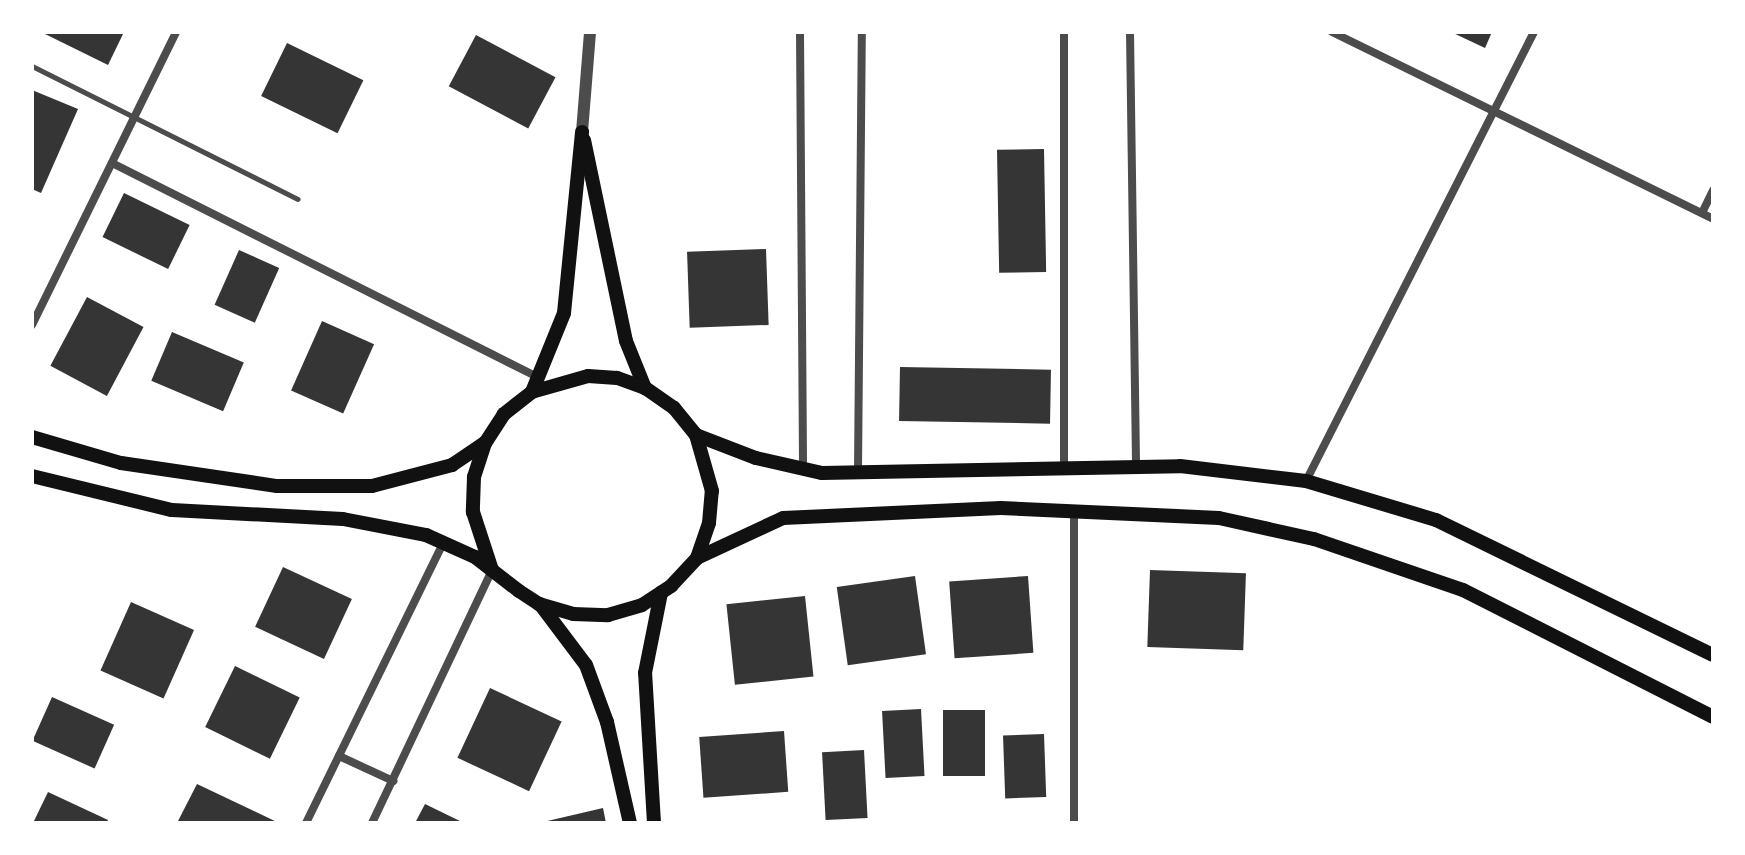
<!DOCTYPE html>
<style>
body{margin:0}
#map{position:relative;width:1745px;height:855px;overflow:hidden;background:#fff;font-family:"Alegreya Sans",sans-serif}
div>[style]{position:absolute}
.building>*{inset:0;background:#353535;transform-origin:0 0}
.service>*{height:5px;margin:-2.5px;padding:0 2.5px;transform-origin:2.5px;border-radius:2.5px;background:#4c4c4c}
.minor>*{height:8px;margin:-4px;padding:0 4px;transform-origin:4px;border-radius:4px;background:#4c4c4c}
.tertiary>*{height:12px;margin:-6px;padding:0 6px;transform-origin:6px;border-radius:6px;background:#4c4c4c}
.secondary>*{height:14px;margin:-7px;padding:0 7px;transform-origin:7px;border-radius:7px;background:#111}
span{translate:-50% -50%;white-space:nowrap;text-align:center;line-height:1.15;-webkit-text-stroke:6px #fff;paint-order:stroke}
.frame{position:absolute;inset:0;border:34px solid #fff;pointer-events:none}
</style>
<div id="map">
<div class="building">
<i style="clip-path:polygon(41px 32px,124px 32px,108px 65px)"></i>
<i style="clip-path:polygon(1451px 32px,1492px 32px,1485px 48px)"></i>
<i style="left:476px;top:35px;width:90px;height:58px;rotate:28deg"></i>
<i style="left:287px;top:43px;width:85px;height:59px;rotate:26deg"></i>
<i style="clip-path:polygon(32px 90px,78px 109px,41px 193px,32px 189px)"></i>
<i style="left:1044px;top:149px;width:123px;height:47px;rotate:89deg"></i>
<i style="left:124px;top:193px;width:73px;height:49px;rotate:26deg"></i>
<i style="left:766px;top:249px;width:76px;height:79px;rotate:88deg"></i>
<i style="left:239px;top:250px;width:44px;height:60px;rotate:24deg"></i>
<i style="left:87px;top:297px;width:64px;height:78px;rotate:28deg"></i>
<i style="left:322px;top:321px;width:57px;height:76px;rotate:24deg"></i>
<i style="left:172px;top:332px;width:78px;height:53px;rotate:23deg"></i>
<i style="left:900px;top:367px;width:151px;height:54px;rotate:1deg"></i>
<i style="left:283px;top:567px;width:76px;height:66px;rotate:25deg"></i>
<i style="left:1150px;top:570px;width:96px;height:77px;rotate:2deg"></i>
<i style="left:915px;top:576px;width:79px;height:79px;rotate:82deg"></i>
<i style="left:1028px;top:576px;width:77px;height:79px;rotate:86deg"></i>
<i style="left:805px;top:596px;width:81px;height:79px;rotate:84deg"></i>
<i style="left:131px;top:602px;width:69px;height:75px;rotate:24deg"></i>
<i style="left:235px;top:666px;width:72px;height:68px;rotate:26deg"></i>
<i style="left:490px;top:688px;width:79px;height:77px;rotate:25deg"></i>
<i style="left:52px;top:697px;width:68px;height:48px;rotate:24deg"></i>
<i style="left:921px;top:709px;width:67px;height:39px;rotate:87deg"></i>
<i style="left:943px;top:710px;width:42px;height:66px"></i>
<i style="left:784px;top:731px;width:61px;height:85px;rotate:86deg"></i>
<i style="left:1044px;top:734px;width:63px;height:41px;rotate:88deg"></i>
<i style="left:864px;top:750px;width:68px;height:42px;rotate:87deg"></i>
<i style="clip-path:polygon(197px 784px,279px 823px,177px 823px)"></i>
<i style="clip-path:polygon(48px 792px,108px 820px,107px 823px,33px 823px)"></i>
<i style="clip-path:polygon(425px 804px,464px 823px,415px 823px)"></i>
<i style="clip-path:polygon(603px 808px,606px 823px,544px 823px,543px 822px)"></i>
</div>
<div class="service">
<i style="left:32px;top:66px;width:297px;rotate:26.6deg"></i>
</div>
<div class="minor">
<i style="left:800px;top:32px;width:437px;rotate:89.6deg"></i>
<i style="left:1064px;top:32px;width:437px;rotate:90deg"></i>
<i style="left:1130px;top:32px;width:435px;rotate:89.2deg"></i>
<i style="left:1332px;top:32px;width:424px;rotate:26.1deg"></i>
<i style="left:112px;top:163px;width:479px;rotate:26.7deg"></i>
<i style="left:1702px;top:213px;width:25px;rotate:-64deg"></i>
<i style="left:32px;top:325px;width:326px;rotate:-63.8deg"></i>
<i style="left:858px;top:471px;width:439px;rotate:-89.5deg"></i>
<i style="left:1306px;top:481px;width:504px;rotate:-63.08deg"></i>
<i style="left:1074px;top:509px;width:314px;rotate:90deg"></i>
<i style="left:339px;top:756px;width:60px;rotate:24.8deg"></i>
<i style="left:306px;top:823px;width:314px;rotate:-63.9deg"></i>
<i style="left:372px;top:823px;width:280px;rotate:-64.6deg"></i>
</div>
<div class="tertiary">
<i style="left:582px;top:132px;width:100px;rotate:-85.4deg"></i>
</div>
<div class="secondary">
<i style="left:584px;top:140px;width:205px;rotate:78.2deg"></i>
<i style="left:626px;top:341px;width:51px;rotate:68deg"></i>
<i style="left:532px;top:392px;width:85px;rotate:-67.9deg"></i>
<i style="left:564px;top:313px;width:182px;rotate:-84.3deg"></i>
<i style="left:696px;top:435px;width:64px;rotate:21deg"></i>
<i style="left:756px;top:458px;width:68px;rotate:12.8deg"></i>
<i style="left:822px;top:473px;width:358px;rotate:-1.1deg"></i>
<i style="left:1180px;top:466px;width:127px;rotate:6.8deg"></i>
<i style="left:1306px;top:481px;width:136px;rotate:16.7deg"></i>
<i style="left:1436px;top:520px;width:308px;rotate:26deg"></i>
<i style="left:32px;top:437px;width:93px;rotate:16.3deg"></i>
<i style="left:121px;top:463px;width:158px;rotate:8.4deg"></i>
<i style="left:277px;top:486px;width:95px"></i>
<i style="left:372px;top:486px;width:83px;rotate:-14.7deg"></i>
<i style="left:452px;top:465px;width:40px;rotate:-34deg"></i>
<i style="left:32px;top:476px;width:144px;rotate:13.7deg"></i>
<i style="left:172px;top:510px;width:171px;rotate:3deg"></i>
<i style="left:343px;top:519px;width:85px;rotate:10.9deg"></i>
<i style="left:426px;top:535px;width:54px;rotate:24.2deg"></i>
<i style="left:475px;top:557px;width:56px;rotate:37.7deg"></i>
<i style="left:519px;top:591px;width:24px;rotate:33deg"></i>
<i style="left:539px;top:604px;width:35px;rotate:16deg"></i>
<i style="left:573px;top:614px;width:35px;rotate:2deg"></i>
<i style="left:608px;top:615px;width:35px;rotate:-16deg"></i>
<i style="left:642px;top:605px;width:35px;rotate:-33deg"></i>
<i style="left:671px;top:586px;width:38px;rotate:-47deg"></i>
<i style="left:697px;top:558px;width:37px;rotate:-71deg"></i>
<i style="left:709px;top:523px;width:32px;rotate:-85deg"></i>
<i style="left:712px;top:491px;width:58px;rotate:-105.9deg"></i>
<i style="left:696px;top:435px;width:35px;rotate:-129deg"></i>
<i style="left:674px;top:408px;width:35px;rotate:-145deg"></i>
<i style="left:645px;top:388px;width:30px;rotate:-160deg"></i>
<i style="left:617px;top:378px;width:29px;rotate:-176deg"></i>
<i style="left:588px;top:376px;width:58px;rotate:164.1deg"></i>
<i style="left:532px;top:392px;width:36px;rotate:142deg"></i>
<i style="left:504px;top:414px;width:35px;rotate:123deg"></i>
<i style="left:485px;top:443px;width:36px;rotate:108deg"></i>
<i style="left:474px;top:477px;width:35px;rotate:92deg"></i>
<i style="left:473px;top:512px;width:61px;rotate:71.9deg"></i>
<i style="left:697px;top:558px;width:95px;rotate:-24.9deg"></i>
<i style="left:783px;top:518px;width:218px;rotate:-2.6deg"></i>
<i style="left:1001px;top:508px;width:218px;rotate:2.6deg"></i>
<i style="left:1219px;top:518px;width:97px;rotate:12.5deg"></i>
<i style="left:1314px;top:539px;width:157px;rotate:18.9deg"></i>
<i style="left:1463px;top:590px;width:280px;rotate:26.9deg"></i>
<i style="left:540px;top:604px;width:76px;rotate:53deg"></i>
<i style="left:586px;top:665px;width:61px;rotate:69.8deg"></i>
<i style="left:607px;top:722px;width:104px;rotate:77.2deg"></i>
<i style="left:654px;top:823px;width:150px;rotate:-93.4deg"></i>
<i style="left:645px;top:673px;width:82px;rotate:-78.7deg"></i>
</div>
<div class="frame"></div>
</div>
